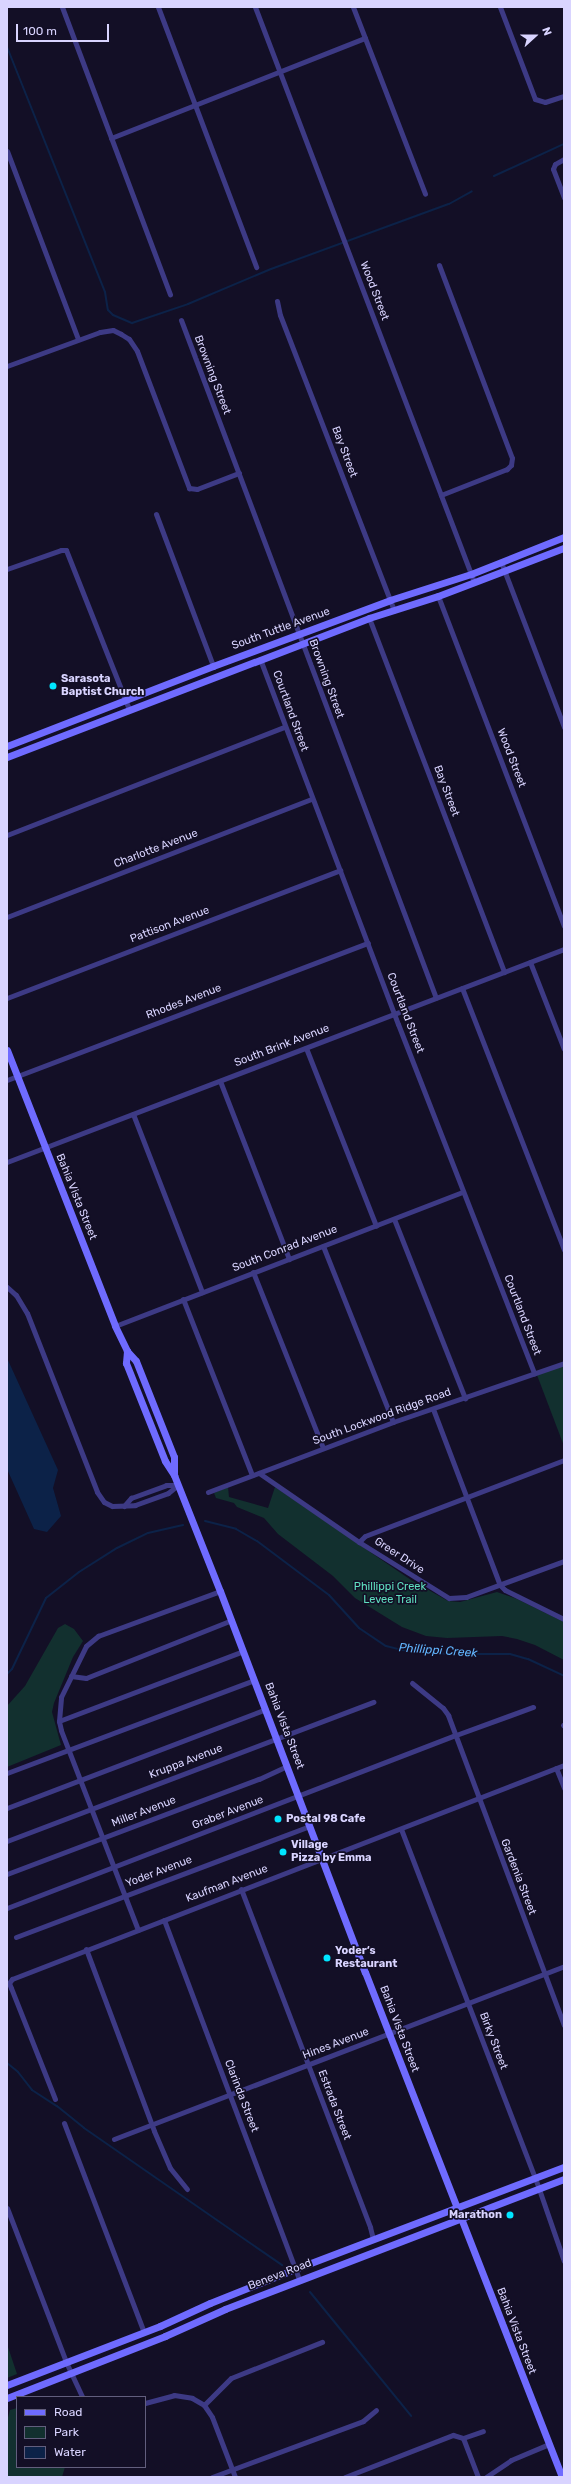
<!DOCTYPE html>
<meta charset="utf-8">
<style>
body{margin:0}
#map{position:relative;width:571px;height:2484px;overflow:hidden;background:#130f26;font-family:Rubik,sans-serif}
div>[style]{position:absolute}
.green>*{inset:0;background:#12302f}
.water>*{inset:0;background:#0c2248}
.stream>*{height:2px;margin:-1px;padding:0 1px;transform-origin:1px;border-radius:1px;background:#0c2248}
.street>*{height:5px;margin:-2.5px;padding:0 2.5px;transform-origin:2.5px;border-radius:2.5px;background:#3d3a85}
.secondary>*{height:7px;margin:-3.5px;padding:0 3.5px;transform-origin:3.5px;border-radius:3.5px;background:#6f6bff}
.dots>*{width:11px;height:11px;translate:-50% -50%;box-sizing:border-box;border:2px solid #130f26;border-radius:50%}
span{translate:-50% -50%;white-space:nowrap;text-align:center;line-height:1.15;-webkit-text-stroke:3.5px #130f26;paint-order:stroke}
.street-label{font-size:11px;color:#d9d4ff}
.poi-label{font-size:11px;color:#d9d4ff;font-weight:700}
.left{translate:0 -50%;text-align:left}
.right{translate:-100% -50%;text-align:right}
.park-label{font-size:11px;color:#5fe0c0}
.water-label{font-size:12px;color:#62b6ff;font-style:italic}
.frame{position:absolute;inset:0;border:8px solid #d9d4ff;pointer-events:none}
.legend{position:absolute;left:16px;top:2396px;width:130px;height:72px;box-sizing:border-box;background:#130f26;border:1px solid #625e7d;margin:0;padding:5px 7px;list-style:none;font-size:12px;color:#d9d4ff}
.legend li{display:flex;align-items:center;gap:8px;height:20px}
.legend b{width:20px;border:1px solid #625e7d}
.north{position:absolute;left:515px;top:16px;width:40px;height:40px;-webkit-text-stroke:3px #130f26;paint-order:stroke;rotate:69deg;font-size:11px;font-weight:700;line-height:16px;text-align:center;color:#d9d4ff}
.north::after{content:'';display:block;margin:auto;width:14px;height:18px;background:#d9d4ff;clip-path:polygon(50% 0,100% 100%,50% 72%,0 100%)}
.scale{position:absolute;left:16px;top:24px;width:93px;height:18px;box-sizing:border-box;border:2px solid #d9d4ff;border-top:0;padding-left:5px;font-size:12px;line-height:14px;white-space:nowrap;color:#d9d4ff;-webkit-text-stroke:3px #130f26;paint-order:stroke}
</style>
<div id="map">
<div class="green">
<i style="clip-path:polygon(564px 1365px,564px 1446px,537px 1375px)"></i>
<i style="clip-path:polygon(228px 1487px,229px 1497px,268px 1508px,275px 1487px,411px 1580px,448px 1601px,460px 1602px,497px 1592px,517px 1599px,564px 1622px,564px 1660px,535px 1645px,517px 1639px,502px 1636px,447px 1638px,426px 1636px,402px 1627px,355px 1598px,333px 1576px,278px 1534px,264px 1518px,237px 1507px,234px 1503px,216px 1498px,214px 1493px)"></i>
<i style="clip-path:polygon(65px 1624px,74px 1629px,83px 1641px,73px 1657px,54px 1703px,52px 1712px,61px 1745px,7px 1767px,7px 1706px,25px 1686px,58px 1628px)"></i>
<i style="clip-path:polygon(7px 2344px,17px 2374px,7px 2378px)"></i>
<i style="clip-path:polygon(17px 2408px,17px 2467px,65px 2467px,62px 2477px,7px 2477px,7px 2421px,10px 2410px)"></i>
</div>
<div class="water">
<i style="clip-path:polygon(7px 1358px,58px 1470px,53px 1488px,61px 1516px,47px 1532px,34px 1529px,7px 1469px)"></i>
</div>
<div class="stream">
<i style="left:7px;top:47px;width:264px;rotate:68.2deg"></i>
<i style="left:105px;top:292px;width:18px;rotate:81deg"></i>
<i style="left:108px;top:310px;width:7px;rotate:45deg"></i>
<i style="left:113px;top:315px;width:21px;rotate:23deg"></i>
<i style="left:132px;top:323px;width:59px;rotate:-18.7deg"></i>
<i style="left:188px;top:304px;width:90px;rotate:-22.9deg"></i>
<i style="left:271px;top:269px;width:189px;rotate:-20.1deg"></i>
<i style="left:449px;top:204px;width:26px;rotate:-29deg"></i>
<i style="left:494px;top:176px;width:77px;rotate:-24.6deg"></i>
<i style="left:205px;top:1521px;width:32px;rotate:14deg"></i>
<i style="left:236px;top:1529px;width:24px;rotate:30deg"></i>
<i style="left:257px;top:1541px;width:90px;rotate:36.9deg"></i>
<i style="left:329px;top:1595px;width:45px;rotate:47.7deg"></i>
<i style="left:359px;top:1628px;width:32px;rotate:34deg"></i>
<i style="left:386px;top:1646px;width:16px;rotate:14deg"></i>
<i style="left:402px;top:1650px;width:46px;rotate:5deg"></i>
<i style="left:448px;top:1654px;width:62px"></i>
<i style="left:510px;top:1654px;width:19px;rotate:16deg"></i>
<i style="left:528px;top:1659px;width:40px;rotate:25deg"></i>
<i style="left:7px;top:1674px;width:7px;rotate:-45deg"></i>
<i style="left:12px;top:1669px;width:79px;rotate:-64.4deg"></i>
<i style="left:46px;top:1598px;width:42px;rotate:-38.2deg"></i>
<i style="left:79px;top:1572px;width:45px;rotate:-32.3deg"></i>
<i style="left:117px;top:1548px;width:34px;rotate:-26deg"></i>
<i style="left:148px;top:1533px;width:36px;rotate:-13deg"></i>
<i style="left:7px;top:2063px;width:14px;rotate:39deg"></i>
<i style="left:18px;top:2072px;width:23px;rotate:52deg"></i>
<i style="left:32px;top:2090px;width:30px;rotate:33deg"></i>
<i style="left:57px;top:2106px;width:35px;rotate:39deg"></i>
<i style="left:84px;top:2128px;width:241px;rotate:34.7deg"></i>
<i style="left:310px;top:2292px;width:160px;rotate:50.8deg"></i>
</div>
<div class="street">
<i style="left:62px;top:7px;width:307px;rotate:69.4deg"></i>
<i style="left:158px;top:7px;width:278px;rotate:69.3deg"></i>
<i style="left:255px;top:7px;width:615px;rotate:69.15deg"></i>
<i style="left:353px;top:7px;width:200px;rotate:68.9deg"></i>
<i style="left:500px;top:7px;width:98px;rotate:69.2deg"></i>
<i style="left:535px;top:99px;width:10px;rotate:17deg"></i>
<i style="left:545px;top:102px;width:20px;rotate:-18deg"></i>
<i style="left:111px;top:138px;width:273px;rotate:-21.5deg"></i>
<i style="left:7px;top:151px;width:201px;rotate:69.3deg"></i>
<i style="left:564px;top:159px;width:10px;rotate:151deg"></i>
<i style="left:555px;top:164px;width:5px;rotate:112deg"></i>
<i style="left:553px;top:169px;width:31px;rotate:69deg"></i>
<i style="left:439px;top:265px;width:206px;rotate:69.3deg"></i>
<i style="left:512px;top:458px;width:7px;rotate:98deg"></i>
<i style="left:511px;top:465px;width:6px;rotate:135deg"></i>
<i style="left:507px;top:469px;width:71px;rotate:158.5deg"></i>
<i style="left:277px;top:301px;width:14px;rotate:78deg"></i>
<i style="left:280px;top:315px;width:317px;rotate:68.9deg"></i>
<i style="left:181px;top:320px;width:724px;rotate:69.39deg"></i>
<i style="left:7px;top:366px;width:99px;rotate:-20.1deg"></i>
<i style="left:100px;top:332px;width:13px;rotate:-9deg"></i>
<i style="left:113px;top:330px;width:9px;rotate:27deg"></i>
<i style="left:121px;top:334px;width:9px;rotate:32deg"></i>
<i style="left:129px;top:339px;width:14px;rotate:56deg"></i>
<i style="left:137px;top:351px;width:147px;rotate:69.2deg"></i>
<i style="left:189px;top:488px;width:8px;rotate:7deg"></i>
<i style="left:197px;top:489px;width:45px;rotate:-20.9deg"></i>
<i style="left:156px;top:514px;width:162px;rotate:69.4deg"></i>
<i style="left:501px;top:562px;width:177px;rotate:69.1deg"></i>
<i style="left:7px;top:569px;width:57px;rotate:-19.4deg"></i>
<i style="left:61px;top:550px;width:5px"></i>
<i style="left:66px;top:550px;width:171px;rotate:68.4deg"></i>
<i style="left:438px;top:596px;width:353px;rotate:69.1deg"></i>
<i style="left:369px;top:618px;width:379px;rotate:69.1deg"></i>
<i style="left:260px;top:659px;width:390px;rotate:69.3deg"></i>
<i style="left:398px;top:1024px;width:375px;rotate:68.7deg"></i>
<i style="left:7px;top:835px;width:297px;rotate:-21.3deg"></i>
<i style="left:7px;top:917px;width:327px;rotate:-21.2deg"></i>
<i style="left:530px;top:962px;width:93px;rotate:68.7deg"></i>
<i style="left:462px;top:988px;width:281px;rotate:68.7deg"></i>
<i style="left:7px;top:998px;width:357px;rotate:-21deg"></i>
<i style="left:306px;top:1048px;width:191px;rotate:68.5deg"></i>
<i style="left:7px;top:1080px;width:386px;rotate:-20.8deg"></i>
<i style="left:220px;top:1081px;width:191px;rotate:68.8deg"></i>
<i style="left:133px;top:1114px;width:191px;rotate:68.8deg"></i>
<i style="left:7px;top:1162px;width:596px;rotate:-20.93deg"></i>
<i style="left:394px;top:1219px;width:193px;rotate:68.4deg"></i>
<i style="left:323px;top:1246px;width:189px;rotate:68.3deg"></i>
<i style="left:253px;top:1272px;width:189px;rotate:68.3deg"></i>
<i style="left:7px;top:1287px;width:12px;rotate:42deg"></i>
<i style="left:16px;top:1295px;width:21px;rotate:59deg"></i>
<i style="left:27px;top:1313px;width:192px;rotate:68.6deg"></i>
<i style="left:97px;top:1492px;width:12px;rotate:55deg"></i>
<i style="left:104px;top:1502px;width:9px;rotate:27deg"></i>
<i style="left:112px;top:1506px;width:23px;rotate:-2deg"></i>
<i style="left:135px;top:1505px;width:35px;rotate:-20deg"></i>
<i style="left:168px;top:1493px;width:13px;rotate:-39deg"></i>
<i style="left:183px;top:1299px;width:189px;rotate:68.6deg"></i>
<i style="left:115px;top:1326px;width:373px;rotate:-21.1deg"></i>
<i style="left:433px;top:1409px;width:188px;rotate:69.2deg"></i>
<i style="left:500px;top:1585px;width:7px;rotate:45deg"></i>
<i style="left:505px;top:1590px;width:66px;rotate:26.2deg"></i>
<i style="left:259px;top:1473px;width:121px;rotate:34.6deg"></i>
<i style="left:359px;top:1542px;width:106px;rotate:31.9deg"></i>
<i style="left:449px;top:1598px;width:17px;rotate:-3deg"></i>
<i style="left:466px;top:1597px;width:104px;rotate:-20.2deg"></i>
<i style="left:208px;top:1492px;width:198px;rotate:-20.7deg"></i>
<i style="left:393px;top:1422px;width:181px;rotate:-19deg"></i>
<i style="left:124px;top:1506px;width:11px;rotate:-49deg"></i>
<i style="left:131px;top:1498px;width:37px;rotate:-20deg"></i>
<i style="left:166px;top:1485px;width:12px"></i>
<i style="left:359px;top:1542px;width:8px;rotate:-45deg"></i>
<i style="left:365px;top:1536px;width:213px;rotate:-20.9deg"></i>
<i style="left:71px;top:1676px;width:15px;rotate:8deg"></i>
<i style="left:86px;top:1678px;width:157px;rotate:-21.7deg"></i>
<i style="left:412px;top:1683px;width:40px;rotate:39deg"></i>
<i style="left:443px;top:1708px;width:9px;rotate:54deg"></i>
<i style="left:448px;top:1715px;width:331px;rotate:69.5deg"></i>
<i style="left:59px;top:1721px;width:197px;rotate:-20.8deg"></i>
<i style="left:563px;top:1725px;width:1px;rotate:45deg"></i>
<i style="left:556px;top:1768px;width:22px;rotate:68deg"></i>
<i style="left:7px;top:1773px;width:264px;rotate:-20.6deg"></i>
<i style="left:7px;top:1808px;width:277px;rotate:-20.9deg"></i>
<i style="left:401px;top:1829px;width:386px;rotate:69deg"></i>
<i style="left:539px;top:2189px;width:76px;rotate:70.9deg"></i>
<i style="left:7px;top:1841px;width:392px;rotate:-20.8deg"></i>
<i style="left:7px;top:1874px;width:269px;rotate:-20.7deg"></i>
<i style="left:259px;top:1779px;width:31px;rotate:-25deg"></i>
<i style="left:241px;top:1889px;width:362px;rotate:69.1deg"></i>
<i style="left:370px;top:2227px;width:12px;rotate:76deg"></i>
<i style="left:7px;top:1908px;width:481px;rotate:-21.1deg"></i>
<i style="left:456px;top:1735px;width:82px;rotate:-20deg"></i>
<i style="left:164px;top:1920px;width:384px;rotate:69.4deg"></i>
<i style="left:138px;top:1930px;width:214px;rotate:-111.1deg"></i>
<i style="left:61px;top:1730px;width:9px;rotate:-103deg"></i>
<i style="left:59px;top:1721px;width:24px;rotate:-85deg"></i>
<i style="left:61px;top:1697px;width:57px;rotate:-63.9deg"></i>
<i style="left:86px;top:1646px;width:16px;rotate:-40deg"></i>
<i style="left:98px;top:1636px;width:130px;rotate:-20.2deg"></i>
<i style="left:16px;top:1937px;width:314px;rotate:-20.7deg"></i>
<i style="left:86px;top:1949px;width:194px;rotate:69.5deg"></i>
<i style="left:154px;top:2131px;width:40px;rotate:66.6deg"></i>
<i style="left:170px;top:2168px;width:27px;rotate:51deg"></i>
<i style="left:55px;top:2099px;width:119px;rotate:-111.6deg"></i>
<i style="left:11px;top:1988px;width:5px;rotate:-112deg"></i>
<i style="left:9px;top:1983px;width:5px;rotate:-53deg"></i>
<i style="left:12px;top:1979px;width:592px;rotate:-21.19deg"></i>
<i style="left:64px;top:2123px;width:224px;rotate:69.1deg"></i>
<i style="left:114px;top:2139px;width:482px;rotate:-21deg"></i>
<i style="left:7px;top:2208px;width:165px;rotate:69deg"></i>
<i style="left:66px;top:2362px;width:38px;rotate:65deg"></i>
<i style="left:145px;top:2403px;width:30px;rotate:-15deg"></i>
<i style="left:174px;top:2395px;width:18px;rotate:9deg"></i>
<i style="left:192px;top:2398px;width:14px;rotate:30deg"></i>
<i style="left:204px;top:2405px;width:14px;rotate:56deg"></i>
<i style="left:212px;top:2417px;width:64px;rotate:69deg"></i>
<i style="left:204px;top:2405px;width:38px;rotate:-45deg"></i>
<i style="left:231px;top:2378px;width:98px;rotate:-21.6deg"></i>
<i style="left:463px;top:2438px;width:42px;rotate:69deg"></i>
<i style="left:212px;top:2477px;width:161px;rotate:-20.3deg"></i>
<i style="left:363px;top:2421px;width:17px;rotate:-40deg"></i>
<i style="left:345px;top:2477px;width:116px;rotate:-21.3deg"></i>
<i style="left:453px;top:2435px;width:10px;rotate:17deg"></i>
<i style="left:463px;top:2438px;width:21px;rotate:-19deg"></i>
<i style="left:486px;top:2477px;width:30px;rotate:-34deg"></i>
<i style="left:511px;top:2460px;width:41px;rotate:-22.8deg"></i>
</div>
<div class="secondary">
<i style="left:7px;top:746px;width:221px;rotate:-21.2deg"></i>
<i style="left:213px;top:666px;width:189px;rotate:-20.4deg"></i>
<i style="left:390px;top:600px;width:85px;rotate:-17.8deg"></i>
<i style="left:471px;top:574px;width:100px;rotate:-21.7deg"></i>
<i style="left:7px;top:757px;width:388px;rotate:-21deg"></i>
<i style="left:369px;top:618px;width:72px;rotate:-17.7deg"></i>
<i style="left:438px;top:596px;width:135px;rotate:-20.9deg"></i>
<i style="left:7px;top:1050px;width:296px;rotate:68.6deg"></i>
<i style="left:115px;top:1326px;width:28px;rotate:64deg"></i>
<i style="left:127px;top:1351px;width:13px;rotate:48deg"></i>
<i style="left:136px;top:1361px;width:103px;rotate:68.4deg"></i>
<i style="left:174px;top:1457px;width:17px;rotate:90deg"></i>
<i style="left:127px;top:1351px;width:12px;rotate:95deg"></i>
<i style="left:126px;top:1363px;width:105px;rotate:68.3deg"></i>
<i style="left:165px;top:1461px;width:17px;rotate:57deg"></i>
<i style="left:174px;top:1475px;width:125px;rotate:68.4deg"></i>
<i style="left:220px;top:1591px;width:408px;rotate:69.2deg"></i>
<i style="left:365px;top:1972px;width:542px;rotate:68.69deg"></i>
<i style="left:7px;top:2385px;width:164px;rotate:-21.1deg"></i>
<i style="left:160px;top:2326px;width:55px;rotate:-24.7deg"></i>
<i style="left:210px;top:2303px;width:92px;rotate:-21.8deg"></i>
<i style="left:295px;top:2269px;width:288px;rotate:-20.8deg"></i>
<i style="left:7px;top:2398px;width:170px;rotate:-21.4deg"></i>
<i style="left:165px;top:2336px;width:66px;rotate:-24.2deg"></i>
<i style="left:225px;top:2309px;width:363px;rotate:-21deg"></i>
</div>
<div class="dots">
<i style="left:53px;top:686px;background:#00e5ff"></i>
<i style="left:278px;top:1819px;background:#00e5ff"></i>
<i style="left:283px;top:1852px;background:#00e5ff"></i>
<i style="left:327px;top:1958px;background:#00e5ff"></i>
<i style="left:510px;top:2215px;background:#00e5ff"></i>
</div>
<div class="street-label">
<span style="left:374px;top:291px;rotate:69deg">Wood Street</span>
<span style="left:212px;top:375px;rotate:69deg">Browning Street</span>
<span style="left:344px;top:452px;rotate:69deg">Bay Street</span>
<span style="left:281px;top:629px;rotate:-20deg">South Tuttle Avenue</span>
<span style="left:326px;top:679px;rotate:70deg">Browning Street</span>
<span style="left:290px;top:711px;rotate:70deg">Courtland Street</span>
<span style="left:511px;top:758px;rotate:69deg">Wood Street</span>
<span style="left:446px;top:791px;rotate:69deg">Bay Street</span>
<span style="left:156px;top:849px;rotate:-21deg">Charlotte Avenue</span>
<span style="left:170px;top:925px;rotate:-21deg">Pattison Avenue</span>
<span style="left:184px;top:1002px;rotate:-21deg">Rhodes Avenue</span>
<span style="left:405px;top:1013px;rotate:69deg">Courtland Street</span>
<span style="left:282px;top:1046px;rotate:-21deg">South Brink Avenue</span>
<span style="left:76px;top:1197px;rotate:68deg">Bahia Vista Street</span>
<span style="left:285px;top:1249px;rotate:-21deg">South Conrad Avenue</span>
<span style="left:522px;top:1315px;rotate:69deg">Courtland Street</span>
<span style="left:382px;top:1417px;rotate:-20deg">South Lockwood Ridge Road</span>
<span style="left:399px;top:1556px;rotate:33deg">Greer Drive</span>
<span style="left:284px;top:1726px;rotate:69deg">Bahia Vista Street</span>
<span style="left:186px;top:1762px;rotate:-21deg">Kruppa Avenue</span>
<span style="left:144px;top:1812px;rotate:-21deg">Miller Avenue</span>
<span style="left:228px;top:1813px;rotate:-21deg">Graber Avenue</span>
<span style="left:159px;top:1872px;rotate:-21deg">Yoder Avenue</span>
<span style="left:518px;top:1877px;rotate:69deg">Gardenia Street</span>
<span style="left:227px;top:1884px;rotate:-21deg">Kaufman Avenue</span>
<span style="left:399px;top:2029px;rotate:69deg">Bahia Vista Street</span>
<span style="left:493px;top:2041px;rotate:69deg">Birky Street</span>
<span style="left:336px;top:2044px;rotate:-21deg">Hines Avenue</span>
<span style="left:241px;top:2096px;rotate:69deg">Clarinda Street</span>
<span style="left:334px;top:2105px;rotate:69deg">Estrada Street</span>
<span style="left:280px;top:2275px;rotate:-21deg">Beneva Road</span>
<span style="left:516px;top:2331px;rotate:69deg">Bahia Vista Street</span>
</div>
<div class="poi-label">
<span class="left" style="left:61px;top:686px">Sarasota<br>Baptist Church</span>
<span class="left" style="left:286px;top:1819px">Postal 98 Cafe</span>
<span class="left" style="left:291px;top:1852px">Village<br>Pizza by Emma</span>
<span class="left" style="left:335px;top:1958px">Yoder‘s<br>Restaurant</span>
<span class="right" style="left:502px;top:2215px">Marathon</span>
</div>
<div class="park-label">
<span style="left:390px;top:1594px">Phillippi Creek<br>Levee Trail</span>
</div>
<div class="water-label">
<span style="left:438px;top:1651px;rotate:4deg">Phillippi Creek</span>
</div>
<div class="frame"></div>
<ul class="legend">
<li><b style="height:5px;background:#6f6bff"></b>Road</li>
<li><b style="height:11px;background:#12302f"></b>Park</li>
<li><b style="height:11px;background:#0c2248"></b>Water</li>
</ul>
<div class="north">N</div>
<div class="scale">100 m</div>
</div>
